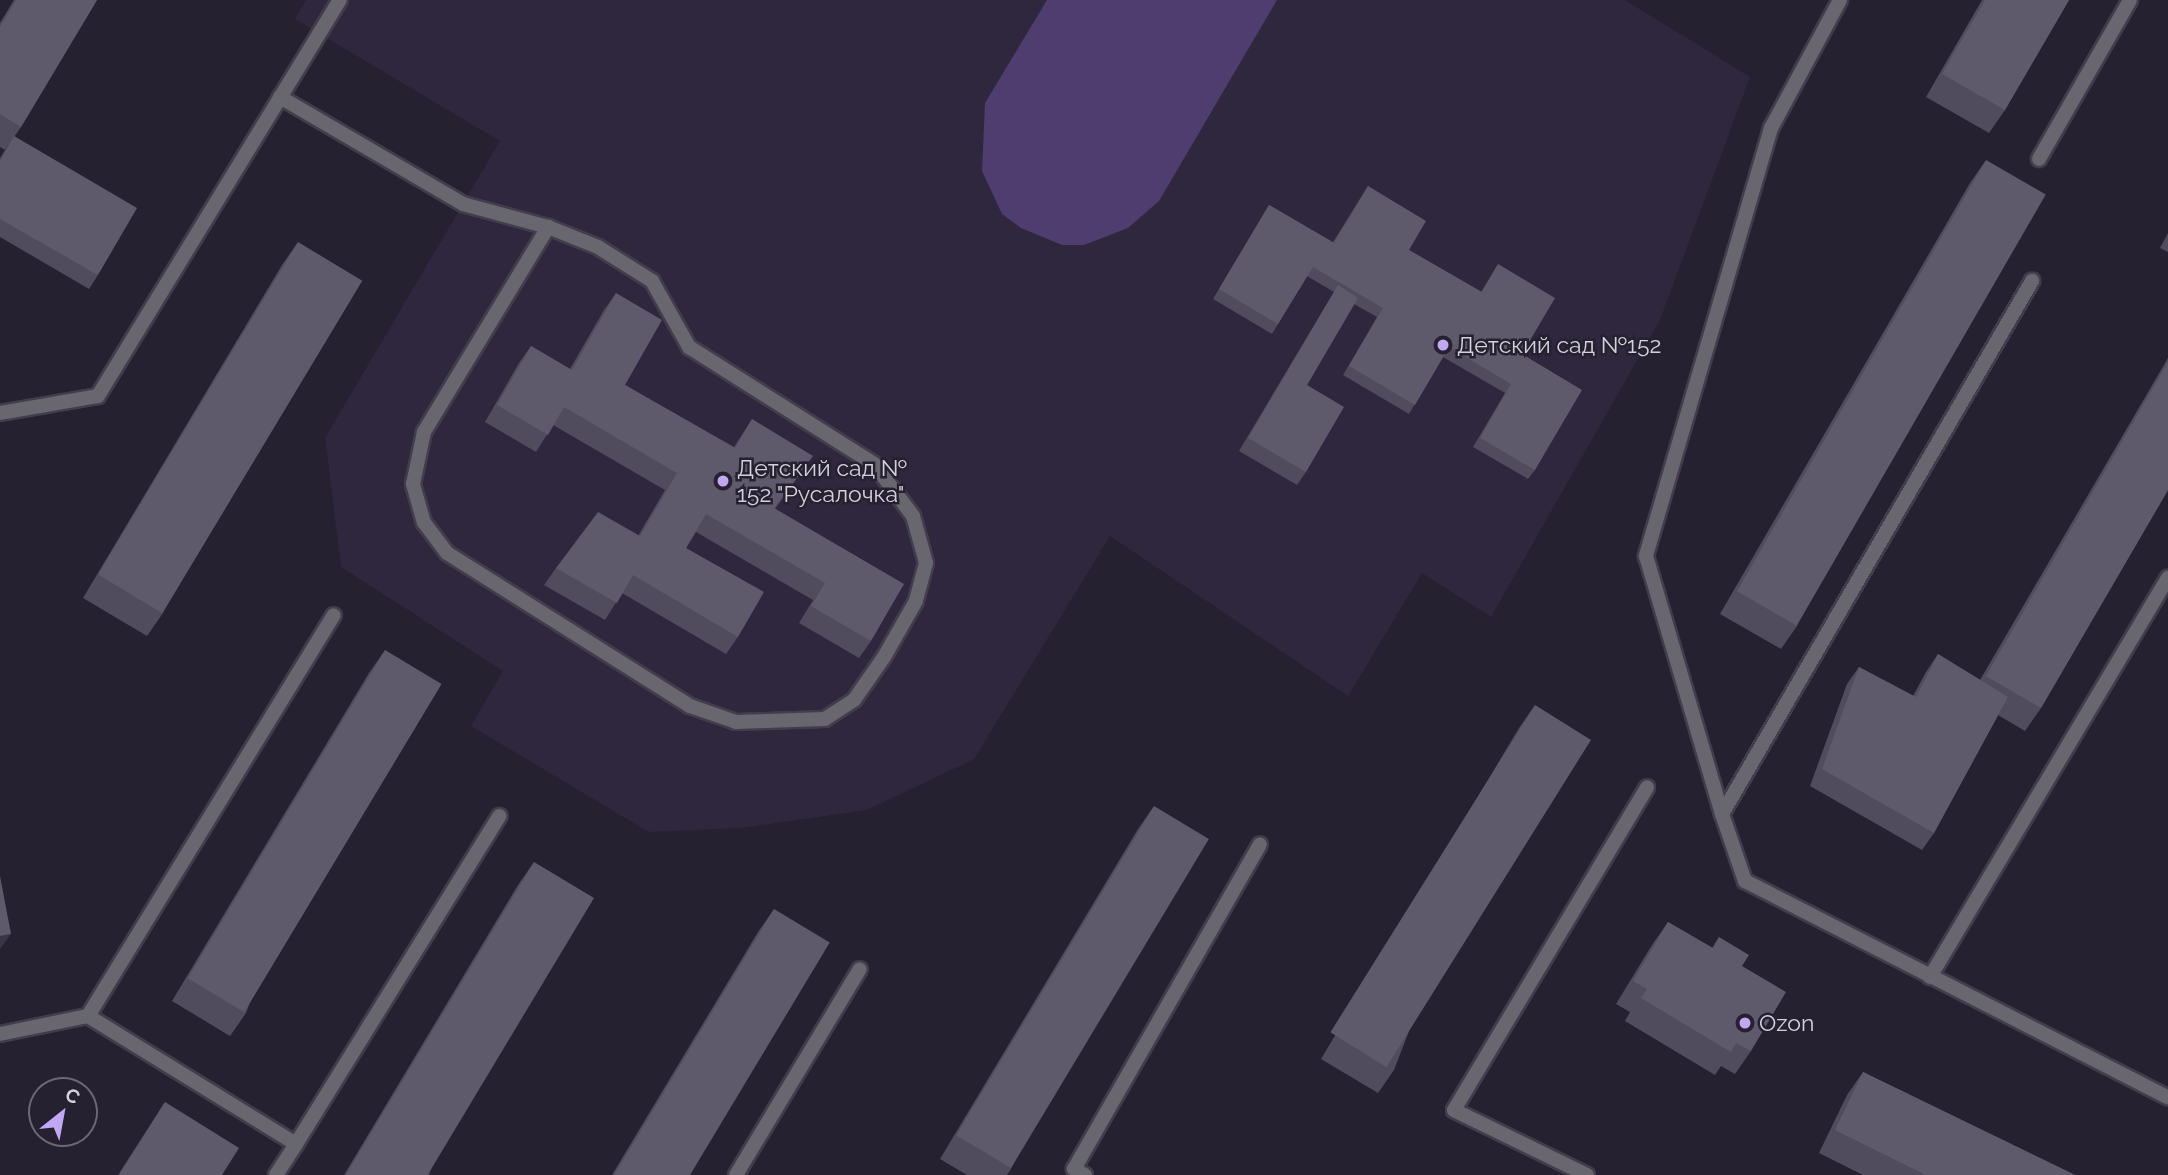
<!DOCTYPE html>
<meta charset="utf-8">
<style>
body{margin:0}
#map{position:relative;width:2168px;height:1175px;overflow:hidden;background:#262131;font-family:Raleway,sans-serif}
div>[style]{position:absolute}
.built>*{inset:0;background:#2e273d}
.green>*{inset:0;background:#4e3d6e}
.roads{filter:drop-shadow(2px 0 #423d4c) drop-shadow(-2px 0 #423d4c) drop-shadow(0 2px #423d4c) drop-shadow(0 -2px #423d4c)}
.lane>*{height:14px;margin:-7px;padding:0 7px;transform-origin:7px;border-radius:7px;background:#68666e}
.wall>*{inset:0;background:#514c5d}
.shaded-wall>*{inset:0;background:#3a3546}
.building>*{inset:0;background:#5f5a6b;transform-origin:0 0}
.dots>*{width:19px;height:19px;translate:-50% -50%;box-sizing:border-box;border:4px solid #262131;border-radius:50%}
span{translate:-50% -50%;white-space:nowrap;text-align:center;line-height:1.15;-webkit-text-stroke:5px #262131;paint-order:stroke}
.poi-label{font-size:23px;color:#d3d0db}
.left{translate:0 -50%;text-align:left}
.north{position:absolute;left:28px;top:1077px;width:70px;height:70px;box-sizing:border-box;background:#262131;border:2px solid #6b6775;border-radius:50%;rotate:31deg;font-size:19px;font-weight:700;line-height:28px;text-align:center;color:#d3d0db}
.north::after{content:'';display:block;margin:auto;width:24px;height:32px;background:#c0a8f3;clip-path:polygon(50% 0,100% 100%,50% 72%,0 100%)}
</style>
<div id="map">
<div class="built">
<i style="clip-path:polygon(306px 0,1625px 0,1750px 77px,1660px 320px,1491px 617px,1422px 573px,1348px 696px,1110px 536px,974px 759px,867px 810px,740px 828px,649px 832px,471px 726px,503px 671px,341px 567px,325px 438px,500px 141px,295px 19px)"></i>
</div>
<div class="green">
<i style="clip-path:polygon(1047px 0,1277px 0,1159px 201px,1128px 228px,1084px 245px,1062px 245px,1021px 228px,1002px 214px,982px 171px,985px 103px)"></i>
</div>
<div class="roads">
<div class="lane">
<i style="left:1840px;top:0;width:145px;rotate:118.3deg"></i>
<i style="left:1771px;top:128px;width:446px;rotate:106.3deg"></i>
<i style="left:1646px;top:556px;width:269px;rotate:73.6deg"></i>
<i style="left:1722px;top:814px;width:617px;rotate:-59.82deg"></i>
<i style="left:280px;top:97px;width:212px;rotate:30.3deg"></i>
<i style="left:463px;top:204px;width:88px;rotate:15.1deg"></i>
<i style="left:548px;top:227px;width:54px;rotate:21.8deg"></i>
<i style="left:598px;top:247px;width:64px;rotate:32.2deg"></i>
<i style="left:652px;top:281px;width:76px;rotate:60.7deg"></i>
<i style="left:689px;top:347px;width:219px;rotate:32.3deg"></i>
<i style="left:874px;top:464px;width:65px;rotate:53.1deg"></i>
<i style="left:913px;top:516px;width:49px;rotate:74.5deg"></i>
<i style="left:926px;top:563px;width:39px;rotate:105deg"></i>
<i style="left:916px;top:601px;width:64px;rotate:119.7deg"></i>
<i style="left:884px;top:657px;width:52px;rotate:124.9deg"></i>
<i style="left:854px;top:700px;width:35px;rotate:147deg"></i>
<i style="left:825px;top:719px;width:89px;rotate:178.1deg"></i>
<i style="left:736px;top:722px;width:49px;rotate:-160.8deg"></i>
<i style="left:690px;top:706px;width:287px;rotate:-147.8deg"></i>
<i style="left:447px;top:553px;width:38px;rotate:-127deg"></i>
<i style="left:424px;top:523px;width:41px;rotate:-105.8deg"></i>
<i style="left:413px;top:484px;width:53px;rotate:-78.1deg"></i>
<i style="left:424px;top:432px;width:240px;rotate:-58.8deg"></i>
<i style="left:2039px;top:159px;width:183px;rotate:-60.2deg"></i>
<i style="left:0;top:413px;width:99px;rotate:-9.8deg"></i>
<i style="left:98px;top:396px;width:464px;rotate:-58.6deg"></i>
<i style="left:1722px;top:814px;width:71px;rotate:71.1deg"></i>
<i style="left:1745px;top:881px;width:475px;rotate:27.1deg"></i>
<i style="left:1930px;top:977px;width:465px;rotate:-59.2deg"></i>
<i style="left:88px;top:1016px;width:244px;rotate:31.6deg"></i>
<i style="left:296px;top:1144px;width:386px;rotate:-58.2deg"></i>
<i style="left:0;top:1034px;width:90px;rotate:-11.6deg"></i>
<i style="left:88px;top:1016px;width:470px;rotate:-58.5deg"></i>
<i style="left:276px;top:1175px;width:37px;rotate:-57deg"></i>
<i style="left:736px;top:1175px;width:240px;rotate:-59deg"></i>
<i style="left:1085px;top:1175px;width:13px;rotate:-151deg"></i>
<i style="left:1074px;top:1169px;width:374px;rotate:-60.2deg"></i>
<i style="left:1587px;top:1175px;width:148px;rotate:-154deg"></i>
<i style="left:1454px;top:1110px;width:376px;rotate:-59.1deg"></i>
</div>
</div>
<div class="wall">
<i style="clip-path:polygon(14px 0,97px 0,21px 127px,5px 150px,0 147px,0 23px)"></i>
<i style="clip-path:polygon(1982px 0,2069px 0,2005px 110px,1989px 133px,1926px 97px)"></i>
<i style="clip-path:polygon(14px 136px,98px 275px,89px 289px,0 237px,0 158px)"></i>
<i style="clip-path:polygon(1986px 160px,1797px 626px,1781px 649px,1720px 614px,1970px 183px)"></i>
<i style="clip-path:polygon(1368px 186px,1409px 250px,1481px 292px,1498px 264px,1522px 354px,1535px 470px,1528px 479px,1473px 447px,1505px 393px,1443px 357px,1409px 414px,1343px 375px,1377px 317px,1354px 304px,1307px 385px,1306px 472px,1297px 485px,1239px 451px,1334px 292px,1307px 276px,1272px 334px,1213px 299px,1269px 205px,1333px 242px)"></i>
<i style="clip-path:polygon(2168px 233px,2168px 252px,2160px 248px)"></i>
<i style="clip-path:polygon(298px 242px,163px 613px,147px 636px,83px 598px,282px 265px)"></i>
<i style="clip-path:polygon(616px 293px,625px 385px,734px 447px,752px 419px,801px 473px,775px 509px,871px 641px,859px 658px,799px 623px,813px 600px,696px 532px,686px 548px,738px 637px,726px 654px,622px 593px,605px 620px,544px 585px,556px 568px,638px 536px,665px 490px,553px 425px,536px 452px,485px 422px,519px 363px,531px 346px,570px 369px,604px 310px)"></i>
<i style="clip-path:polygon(2168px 358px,2168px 490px,2041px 708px,2025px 731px,1998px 715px,1934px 833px,1922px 850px,1810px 786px,1847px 684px,1859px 667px,1913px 696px,1926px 672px,1938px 654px,1980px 680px)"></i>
<i style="clip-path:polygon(385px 650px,246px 1013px,230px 1036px,172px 1001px,369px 673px)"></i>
<i style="clip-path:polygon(1535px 705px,1394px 1070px,1378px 1093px,1321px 1059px,1519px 728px)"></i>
<i style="clip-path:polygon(1154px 806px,1011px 1169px,1007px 1175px,967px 1175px,940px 1159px,1138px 829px)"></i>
<i style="clip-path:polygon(534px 862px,429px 1175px,344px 1175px,518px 885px)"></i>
<i style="clip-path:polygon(774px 909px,690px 1175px,612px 1175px,758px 932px)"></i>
<i style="clip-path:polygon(1668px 922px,1712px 948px,1719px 937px,1742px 966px,1751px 1051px,1735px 1074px,1721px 1066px,1715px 1075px,1625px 1021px,1630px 1012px,1616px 1004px,1652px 945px)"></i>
<i style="clip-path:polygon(1863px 1072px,2075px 1175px,1863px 1175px,1819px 1153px,1847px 1095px)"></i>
<i style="clip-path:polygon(165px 1102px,222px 1175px,118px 1175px)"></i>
</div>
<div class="shaded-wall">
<i style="clip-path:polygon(11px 934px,0 949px,0 936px)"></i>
</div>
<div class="building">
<i style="clip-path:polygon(16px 0,97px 0,21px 127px,0 114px,0 27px)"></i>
<i style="clip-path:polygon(1985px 0,2069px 0,2005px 110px,1942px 74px)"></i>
<i style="clip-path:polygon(14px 136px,137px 208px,98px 275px,0 219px,0 161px)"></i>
<i style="left:1986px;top:160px;width:69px;height:498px;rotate:30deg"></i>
<i style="clip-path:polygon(1368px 186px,1426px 221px,1409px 250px,1482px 292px,1498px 264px,1555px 298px,1522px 354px,1582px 390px,1535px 470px,1480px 438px,1511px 384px,1449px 347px,1415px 405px,1349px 366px,1383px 308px,1313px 267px,1278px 324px,1219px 289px,1269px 205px,1334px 243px)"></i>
<i style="left:298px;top:242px;width:75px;height:388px;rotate:31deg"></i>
<i style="clip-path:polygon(1338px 285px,1358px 298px,1307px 385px,1344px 407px,1306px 472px,1248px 438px)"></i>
<i style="clip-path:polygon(616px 293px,662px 320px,625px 385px,735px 448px,752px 419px,813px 456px,774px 508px,904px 584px,871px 641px,811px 606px,825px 583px,706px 514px,686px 548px,764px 592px,738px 637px,633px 575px,617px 603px,556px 568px,598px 512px,640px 536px,677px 473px,564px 407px,548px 435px,497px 405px,531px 346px,572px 370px)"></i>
<i style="clip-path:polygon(2168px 362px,2168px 490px,2041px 708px,1986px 676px)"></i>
<i style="left:385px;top:650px;width:66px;height:383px;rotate:31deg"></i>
<i style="clip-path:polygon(1938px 654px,2008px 697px,1934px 833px,1822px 769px,1859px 667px,1916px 697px)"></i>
<i style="left:1535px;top:705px;width:66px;height:386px;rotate:32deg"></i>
<i style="left:1154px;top:806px;width:64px;height:384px;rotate:31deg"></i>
<i style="left:534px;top:862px;width:70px;height:365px;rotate:31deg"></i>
<i style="clip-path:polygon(0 876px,11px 934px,0 936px)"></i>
<i style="left:774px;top:909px;width:65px;height:310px;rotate:31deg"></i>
<i style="clip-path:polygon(1668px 922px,1713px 948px,1719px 937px,1749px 955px,1742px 966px,1786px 992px,1751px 1051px,1736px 1043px,1731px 1052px,1641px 998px,1647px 989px,1633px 981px)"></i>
<i style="clip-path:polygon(1863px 1072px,2075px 1175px,1926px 1175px,1835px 1130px)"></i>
<i style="clip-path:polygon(165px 1102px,239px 1148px,222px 1175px,119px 1175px)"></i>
</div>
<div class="dots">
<i style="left:1443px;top:345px;background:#c0a8f3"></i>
<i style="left:723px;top:481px;background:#c0a8f3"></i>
<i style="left:1745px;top:1023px;background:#c0a8f3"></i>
</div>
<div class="poi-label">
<span class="left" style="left:1457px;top:345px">Детский сад №152</span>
<span class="left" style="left:737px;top:481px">Детский сад №<br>152 "Русалочка"</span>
<span class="left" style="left:1759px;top:1023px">Ozon</span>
</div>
<div class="north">С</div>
</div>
